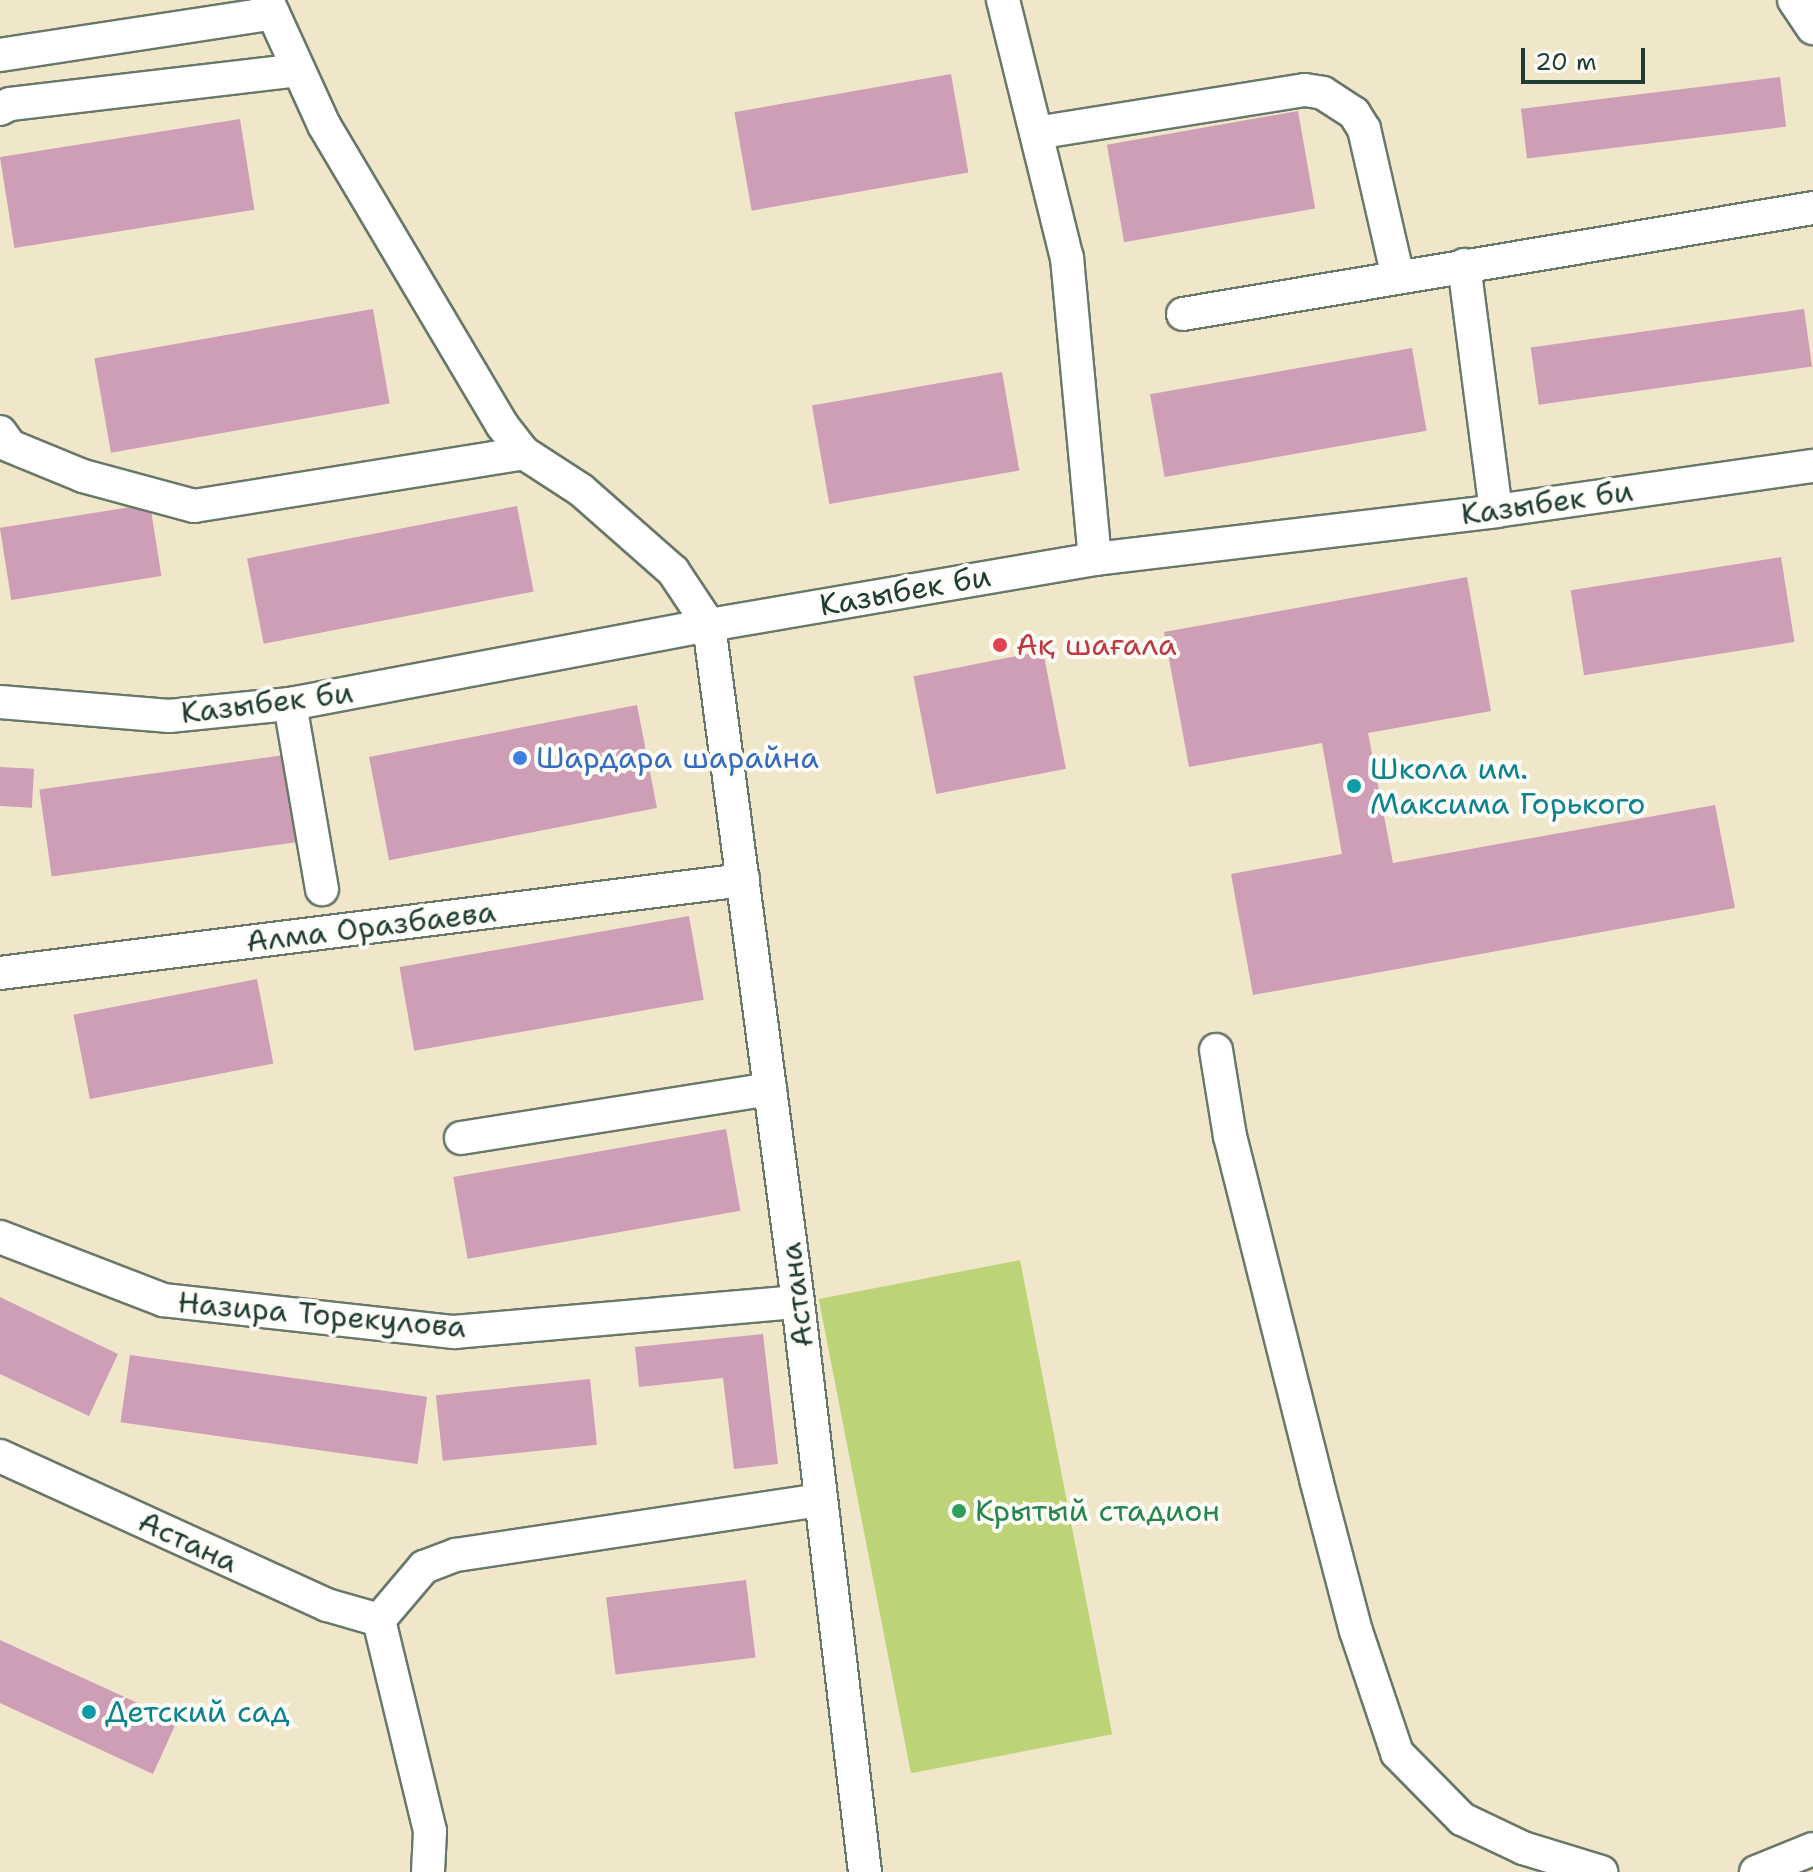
<!DOCTYPE html>
<meta charset="utf-8">
<style>
body{margin:0}
#map{position:relative;width:1813px;height:1872px;overflow:hidden;background:#f0e7cb;font-family:"Shantell Sans",sans-serif}
div>[style]{position:absolute}
.green>*{inset:0;background:#bcd378;transform-origin:0 0}
.building>*{inset:0;background:#cd9eb5;transform-origin:0 0}
.roads{filter:drop-shadow(2px 0 #687869) drop-shadow(-2px 0 #687869) drop-shadow(0 2px #687869) drop-shadow(0 -2px #687869)}
.street>*{height:32px;margin:-16px;padding:0 16px;transform-origin:16px;border-radius:16px;background:#fff}
.dots>*{width:22px;height:22px;translate:-50% -50%;box-sizing:border-box;border:4px solid #fdfcf7;border-radius:50%}
span{translate:-50% -50%;white-space:nowrap;text-align:center;line-height:1.15;-webkit-text-stroke:8px #fdfcf7;paint-order:stroke}
.street-label{font-size:30px;color:#1f3d34}
.health-label{font-size:30px;color:#be3a42}
.left{translate:0 -50%;text-align:left}
.shop-label{font-size:30px;color:#366cbe}
.culture-label{font-size:30px;color:#0d838f}
.leisure-label{font-size:30px;color:#27864d}
.scale{position:absolute;left:1521px;top:48px;width:124px;height:36px;box-sizing:border-box;border:4px solid #1f3d34;border-top:0;padding-left:10px;font-size:24px;line-height:28px;white-space:nowrap;color:#1f3d34;-webkit-text-stroke:6px #fdfcf7;paint-order:stroke}
</style>
<div id="map">
<div class="green">
<i style="left:1020px;top:1260px;width:483px;height:205px;rotate:79deg"></i>
</div>
<div class="building">
<i style="left:951px;top:74px;width:100px;height:220px;rotate:80deg"></i>
<i style="left:1780px;top:77px;width:50px;height:261px;rotate:83deg"></i>
<i style="left:1298px;top:111px;width:99px;height:194px;rotate:80deg"></i>
<i style="left:240px;top:119px;width:92px;height:243px;rotate:81deg"></i>
<i style="left:373px;top:309px;width:96px;height:283px;rotate:80deg"></i>
<i style="left:1804px;top:309px;width:58px;height:276px;rotate:82deg"></i>
<i style="left:1412px;top:348px;width:84px;height:266px;rotate:80deg"></i>
<i style="left:1002px;top:372px;width:100px;height:193px;rotate:80deg"></i>
<i style="left:150px;top:504px;width:73px;height:152px;rotate:81deg"></i>
<i style="left:517px;top:506px;width:87px;height:275px;rotate:79deg"></i>
<i style="left:1781px;top:557px;width:86px;height:213px;rotate:81deg"></i>
<i style="clip-path:polygon(1467px 577px,1491px 711px,1368px 733px,1393px 863px,1715px 805px,1735px 908px,1253px 995px,1231px 874px,1342px 854px,1322px 743px,1189px 767px,1164px 632px)"></i>
<i style="left:1043px;top:651px;width:120px;height:132px;rotate:79deg"></i>
<i style="left:637px;top:705px;width:105px;height:273px;rotate:79deg"></i>
<i style="left:284px;top:755px;width:88px;height:247px;rotate:82deg"></i>
<i style="left:0;top:767px;width:34px;height:39px;rotate:3deg"></i>
<i style="left:689px;top:916px;width:85px;height:294px;rotate:80deg"></i>
<i style="left:257px;top:979px;width:86px;height:187px;rotate:79deg"></i>
<i style="left:726px;top:1129px;width:83px;height:277px;rotate:80deg"></i>
<i style="clip-path:polygon(0 1297px,118px 1354px,89px 1416px,0 1374px)"></i>
<i style="clip-path:polygon(763px 1334px,778px 1464px,734px 1469px,723px 1378px,639px 1387px,635px 1347px)"></i>
<i style="left:130px;top:1355px;width:300px;height:68px;rotate:8deg"></i>
<i style="left:590px;top:1379px;width:66px;height:155px;rotate:84deg"></i>
<i style="left:746px;top:1580px;width:78px;height:141px;rotate:83deg"></i>
<i style="clip-path:polygon(0 1640px,177px 1721px,153px 1774px,0 1703px)"></i>
</div>
<div class="roads">
<div class="street">
<i style="left:267px;top:0;width:137px;rotate:65.5deg"></i>
<i style="left:324px;top:125px;width:349px;rotate:59.3deg"></i>
<i style="left:502px;top:425px;width:36px;rotate:52deg"></i>
<i style="left:524px;top:453px;width:68px;rotate:33deg"></i>
<i style="left:581px;top:490px;width:123px;rotate:41.4deg"></i>
<i style="left:673px;top:571px;width:65px;rotate:56.3deg"></i>
<i style="left:709px;top:625px;width:683px;rotate:82.51deg"></i>
<i style="left:798px;top:1302px;width:574px;rotate:83.3deg"></i>
<i style="left:1003px;top:0;width:266px;rotate:76.1deg"></i>
<i style="left:1067px;top:258px;width:302px;rotate:84.7deg"></i>
<i style="left:1794px;top:0;width:34px;rotate:56deg"></i>
<i style="left:0;top:55px;width:276px;rotate:-8.7deg"></i>
<i style="left:0;top:109px;width:11px;rotate:-27deg"></i>
<i style="left:10px;top:104px;width:290px;rotate:-6.7deg"></i>
<i style="left:1036px;top:133px;width:272px;rotate:-9.1deg"></i>
<i style="left:1305px;top:90px;width:18px;rotate:9deg"></i>
<i style="left:1323px;top:93px;width:37px;rotate:33deg"></i>
<i style="left:1354px;top:113px;width:19px;rotate:58deg"></i>
<i style="left:1364px;top:129px;width:152px;rotate:77.1deg"></i>
<i style="left:1464px;top:265px;width:248px;rotate:82.6deg"></i>
<i style="left:1183px;top:314px;width:639px;rotate:-9.55deg"></i>
<i style="left:0;top:432px;width:17px;rotate:54deg"></i>
<i style="left:10px;top:446px;width:79px;rotate:22.3deg"></i>
<i style="left:83px;top:476px;width:115px;rotate:15.1deg"></i>
<i style="left:194px;top:506px;width:334px;rotate:-9.1deg"></i>
<i style="left:0;top:702px;width:170px;rotate:4.7deg"></i>
<i style="left:169px;top:716px;width:122px;rotate:-5.7deg"></i>
<i style="left:290px;top:704px;width:426px;rotate:-10.7deg"></i>
<i style="left:709px;top:625px;width:392px;rotate:-9.7deg"></i>
<i style="left:1095px;top:559px;width:404px;rotate:-6.8deg"></i>
<i style="left:1496px;top:511px;width:320px;rotate:-8.1deg"></i>
<i style="left:290px;top:704px;width:188px;rotate:80.2deg"></i>
<i style="left:0;top:973px;width:749px;rotate:-7.13deg"></i>
<i style="left:1216px;top:1050px;width:87px;rotate:80.8deg"></i>
<i style="left:1230px;top:1136px;width:354px;rotate:75.9deg"></i>
<i style="left:1316px;top:1479px;width:157px;rotate:75.3deg"></i>
<i style="left:1356px;top:1631px;width:129px;rotate:71.4deg"></i>
<i style="left:1397px;top:1753px;width:93px;rotate:45.4deg"></i>
<i style="left:1462px;top:1819px;width:68px;rotate:25.4deg"></i>
<i style="left:1523px;top:1848px;width:82px;rotate:17.1deg"></i>
<i style="left:461px;top:1138px;width:313px;rotate:-9deg"></i>
<i style="left:0;top:1237px;width:175px;rotate:21.1deg"></i>
<i style="left:163px;top:1300px;width:293px;rotate:6.3deg"></i>
<i style="left:454px;top:1332px;width:345px;rotate:-5deg"></i>
<i style="left:0;top:1456px;width:359px;rotate:24.5deg"></i>
<i style="left:327px;top:1605px;width:54px;rotate:16.1deg"></i>
<i style="left:379px;top:1620px;width:70px;rotate:-49.7deg"></i>
<i style="left:424px;top:1567px;width:34px;rotate:-21deg"></i>
<i style="left:456px;top:1555px;width:367px;rotate:-8.6deg"></i>
<i style="left:379px;top:1620px;width:217px;rotate:76.4deg"></i>
<i style="left:430px;top:1831px;width:41px;rotate:92.8deg"></i>
<i style="left:1756px;top:1872px;width:61px;rotate:-22deg"></i>
</div>
</div>
<div class="dots">
<i style="left:1000px;top:645px;background:#e0444e"></i>
<i style="left:520px;top:758px;background:#3f7fe0"></i>
<i style="left:1354px;top:786px;background:#0f9aa8"></i>
<i style="left:959px;top:1511px;background:#2e9e5b"></i>
<i style="left:89px;top:1712px;background:#0f9aa8"></i>
</div>
<div class="street-label">
<span style="left:1547px;top:503px;rotate:-8deg">Казыбек би</span>
<span style="left:905px;top:591px;rotate:-10deg">Казыбек би</span>
<span style="left:267px;top:703px;rotate:-7deg">Казыбек би</span>
<span style="left:371px;top:927px;rotate:-7deg">Алма Оразбаева</span>
<span style="left:797px;top:1295px;rotate:-97deg">Астана</span>
<span style="left:322px;top:1315px;rotate:5deg">Назира Торекулова</span>
<span style="left:188px;top:1542px;rotate:25deg">Астана</span>
</div>
<div class="health-label">
<span class="left" style="left:1016px;top:645px">Ақ шағала</span>
</div>
<div class="shop-label">
<span class="left" style="left:536px;top:758px">Шардара шарайна</span>
</div>
<div class="culture-label">
<span class="left" style="left:1370px;top:786px">Школа им.<br>Максима Горького</span>
<span class="left" style="left:105px;top:1712px">Детский сад</span>
</div>
<div class="leisure-label">
<span class="left" style="left:975px;top:1511px">Крытый стадион</span>
</div>
<div class="scale">20 m</div>
</div>
